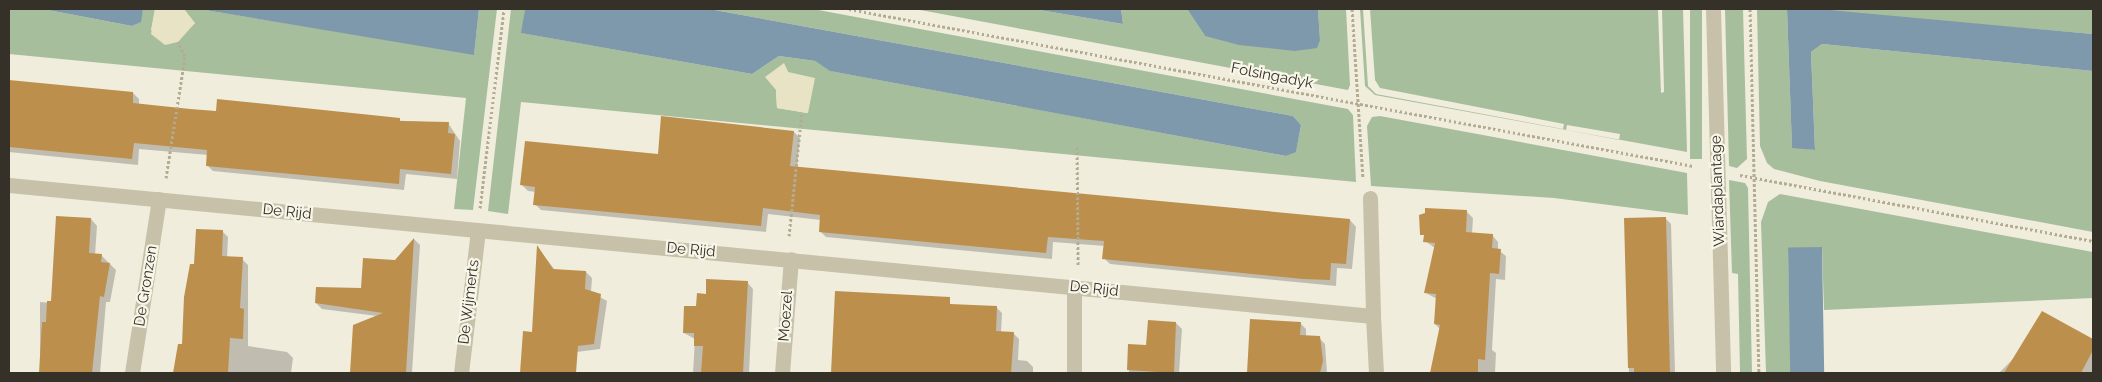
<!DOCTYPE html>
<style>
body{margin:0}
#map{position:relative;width:2102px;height:382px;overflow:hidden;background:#f0eddc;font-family:Raleway,sans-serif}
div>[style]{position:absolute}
.green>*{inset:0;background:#a7be9d;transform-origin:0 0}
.plaza>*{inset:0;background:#e7e3c4}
.water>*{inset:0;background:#7d99ab;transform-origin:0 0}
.shadow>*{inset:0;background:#0003}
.building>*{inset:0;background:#bd8f4d}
.path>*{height:3px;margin-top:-1.5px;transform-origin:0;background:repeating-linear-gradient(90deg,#b3ac93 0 2.5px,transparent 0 5px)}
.minor>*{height:15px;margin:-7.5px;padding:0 7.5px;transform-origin:7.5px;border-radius:7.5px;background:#c7c1a9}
span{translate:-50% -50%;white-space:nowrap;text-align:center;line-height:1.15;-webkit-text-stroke:4.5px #f8f6e8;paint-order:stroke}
.street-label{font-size:15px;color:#353028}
.frame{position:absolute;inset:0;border:10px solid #353028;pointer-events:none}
</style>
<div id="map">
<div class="green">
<i style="clip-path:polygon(9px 9px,43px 9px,132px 26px,140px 22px,143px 9px,155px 9px,151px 30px,195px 24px,184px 9px,199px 9px,474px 54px,479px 9px,497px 9px,473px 210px,454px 209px,466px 98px,9px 54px)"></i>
<i style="clip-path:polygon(evenodd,511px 9px,525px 9px,522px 33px,752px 74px,779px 56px,815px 61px,831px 71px,1286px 156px,1296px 151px,1301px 125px,1293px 116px,709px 9px,813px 9px,1348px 109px,1353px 115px,1356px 182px,521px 102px,508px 214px,488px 211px,511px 9px,784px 64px,788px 72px,807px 113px,777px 108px,776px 90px,784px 64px)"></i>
<i style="clip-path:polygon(915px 9px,1034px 9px,1123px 24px,1121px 9px,1187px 9px,1205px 36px,1320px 40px,1318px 9px,1346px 9px,1350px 85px,1348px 90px)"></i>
<i style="clip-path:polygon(evenodd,1360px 9px,1363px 9px,1368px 86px,1376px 94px,1563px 129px,1564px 124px,1380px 88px,1375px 80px,1370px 9px,1658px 9px,1661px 93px,1664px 92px,1662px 9px,1683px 9px,1687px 152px,1375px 95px,1365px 86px,1360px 9px,1567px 125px,1620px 134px,1619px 140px,1566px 130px,1567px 125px)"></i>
<i style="left:1690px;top:9px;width:12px;height:150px"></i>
<i style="clip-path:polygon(1725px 9px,1743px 9px,1747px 159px,1737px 168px,1729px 166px)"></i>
<i style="clip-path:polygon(1757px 9px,1787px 9px,1792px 147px,1815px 150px,1811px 52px,1822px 44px,2093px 71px,2093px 232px,1820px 181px,1774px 169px,1767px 163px,1760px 146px)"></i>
<i style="clip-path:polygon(1818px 9px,2093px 9px,2093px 34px,1822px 11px)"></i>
<i style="clip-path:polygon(1380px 116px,1687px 173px,1688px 215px,1554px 198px,1371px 186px,1367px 126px,1372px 117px)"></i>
<i style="clip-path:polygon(1729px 180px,1745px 183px,1748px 188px,1752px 373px,1740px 373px,1738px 274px,1732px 273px)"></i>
<i style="clip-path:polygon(1780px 194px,2093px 252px,2093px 298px,1824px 310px,1822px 247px,1788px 250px,1791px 373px,1766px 373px,1761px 222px,1768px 202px)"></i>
</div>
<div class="plaza">
<i style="clip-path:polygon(155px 9px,184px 9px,195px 23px,178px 42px,165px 45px,151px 34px)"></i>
<i style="clip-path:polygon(784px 63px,788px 72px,815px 78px,808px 113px,777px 108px,776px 90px,765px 77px)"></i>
</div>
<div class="water">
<i style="clip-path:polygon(43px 9px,143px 9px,141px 22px,132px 26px)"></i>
<i style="clip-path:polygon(199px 9px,479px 9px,474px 55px)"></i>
<i style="clip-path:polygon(525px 9px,709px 9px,1293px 116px,1301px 125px,1296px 152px,1286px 156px,830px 71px,815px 61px,779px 56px,752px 74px,521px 33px)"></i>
<i style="clip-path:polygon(1034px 9px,1121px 9px,1123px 24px)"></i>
<i style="clip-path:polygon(1187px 9px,1318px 9px,1320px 40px,1317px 48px,1295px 51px,1239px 45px,1205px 36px)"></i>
<i style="clip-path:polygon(1787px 9px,1818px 9px,2093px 34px,2093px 71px,1822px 44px,1811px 52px,1815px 150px,1792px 148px)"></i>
<i style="left:1822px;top:247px;width:126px;height:34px;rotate:89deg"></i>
</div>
<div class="shadow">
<i style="clip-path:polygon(9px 81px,133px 93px,139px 99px,139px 105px,217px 112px,448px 123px,460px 141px,457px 179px,406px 174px,404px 190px,213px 171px,207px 165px,208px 155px,139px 149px,138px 165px,9px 152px)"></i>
<i style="clip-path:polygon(794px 132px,800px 138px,797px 168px,1350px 220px,1356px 227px,1352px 269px,1337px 268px,1336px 286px,1110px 264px,1104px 258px,1105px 246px,1053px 242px,1052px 259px,826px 237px,820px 231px,821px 220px,768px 214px,766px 232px,541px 210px,535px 204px,536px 192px,528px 191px,522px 185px,659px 155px)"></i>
<i style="clip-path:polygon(1467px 212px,1473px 218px,1472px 234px,1492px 235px,1498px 242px,1498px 250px,1506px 256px,1505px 280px,1496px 279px,1492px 350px,1496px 353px,1495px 373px,1431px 373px,1440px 329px,1435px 324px,1437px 299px,1426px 293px,1435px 248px,1425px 241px,1420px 216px)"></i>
<i style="clip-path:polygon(1665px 218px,1671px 224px,1675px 373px,1629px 373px,1625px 219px)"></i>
<i style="clip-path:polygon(91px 219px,97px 226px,95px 255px,101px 255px,116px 270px,110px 302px,106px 302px,100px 373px,40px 373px,40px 302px,53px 303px)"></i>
<i style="clip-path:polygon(222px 231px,228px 237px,227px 258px,242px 259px,248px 265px,248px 346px,287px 352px,293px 358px,291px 373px,174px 373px,179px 345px,183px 346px,195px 266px)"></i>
<i style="clip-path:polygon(414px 239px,420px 245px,412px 373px,352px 373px,354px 325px,377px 316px,322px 309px,316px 303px,362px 289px,396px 262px)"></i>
<i style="clip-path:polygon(538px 248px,555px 270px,586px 272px,592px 278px,591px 292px,607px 301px,600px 349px,538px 357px)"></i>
<i style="clip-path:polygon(747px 282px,753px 289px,749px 373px,693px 373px,695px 339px,684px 333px,697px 307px,707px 295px)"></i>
<i style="clip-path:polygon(836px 293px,889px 355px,887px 373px,832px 373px)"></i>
<i style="clip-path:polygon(940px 305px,997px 308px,1002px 313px,1001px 333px,1013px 333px,1019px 339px,1018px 360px,1027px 361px,1033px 367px,1033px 373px,938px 373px)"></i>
<i style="clip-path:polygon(2043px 313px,2093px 341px,2093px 373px,1999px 373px,2020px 352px)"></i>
<i style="clip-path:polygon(1252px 320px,1300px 323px,1306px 329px,1306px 337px,1319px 338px,1325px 344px,1327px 373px,1249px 373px)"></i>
<i style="clip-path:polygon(1176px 323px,1182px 329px,1179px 373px,1129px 373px,1129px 345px,1147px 346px)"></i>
</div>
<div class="building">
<i style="clip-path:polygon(9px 80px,133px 92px,133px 103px,190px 109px,216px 111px,217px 99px,400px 118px,400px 121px,449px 122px,448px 133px,455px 134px,451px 174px,400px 169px,399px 184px,206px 166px,207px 150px,134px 143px,132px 159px,9px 147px)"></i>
<i style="clip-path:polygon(661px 116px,794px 131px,790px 166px,1350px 219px,1346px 264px,1331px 263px,1330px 280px,1303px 279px,1102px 259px,1104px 241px,1048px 237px,1046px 253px,819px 232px,820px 215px,763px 208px,761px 226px,533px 205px,535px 187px,520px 185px,525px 141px,658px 154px)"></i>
<i style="clip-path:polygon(1425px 208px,1467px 210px,1466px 232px,1493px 234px,1492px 248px,1501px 249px,1499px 274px,1490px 273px,1485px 360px,1478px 359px,1478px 373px,1430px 373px,1440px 325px,1434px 324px,1436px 294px,1424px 293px,1435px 243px,1423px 242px,1424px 235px,1420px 235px,1419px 215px,1425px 213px)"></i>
<i style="clip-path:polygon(56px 216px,91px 218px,89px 253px,102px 254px,101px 262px,110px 263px,104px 297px,100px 296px,92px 373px,39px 373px,42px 322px,46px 322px,47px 301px,51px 301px)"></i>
<i style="clip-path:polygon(1666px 217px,1670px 373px,1634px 373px,1634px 368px,1628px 368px,1624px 218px)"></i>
<i style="clip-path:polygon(196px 229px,223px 230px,222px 256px,243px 257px,240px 308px,244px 309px,243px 339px,230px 338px,228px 373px,173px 373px,178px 344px,182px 344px,184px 297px,190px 264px,194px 264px)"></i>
<i style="clip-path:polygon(414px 238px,406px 373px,350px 373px,353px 325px,383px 313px,315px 303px,316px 287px,361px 288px,363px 258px,395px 260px)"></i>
<i style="clip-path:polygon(537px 245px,553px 269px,586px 271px,585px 289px,601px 294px,594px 344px,578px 346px,576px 373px,520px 373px,523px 331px,532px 332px)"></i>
<i style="clip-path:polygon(706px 279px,748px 281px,743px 373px,701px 373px,703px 346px,694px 346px,694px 333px,683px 333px,684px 306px,696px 306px,697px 293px,706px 294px)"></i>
<i style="clip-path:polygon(835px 291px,950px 297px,950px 304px,997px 306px,996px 331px,1014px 332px,1011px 373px,831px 373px)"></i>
<i style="clip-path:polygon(2042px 311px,2093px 339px,2093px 350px,2081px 373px,2004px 373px)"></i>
<i style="clip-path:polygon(1250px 319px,1301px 322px,1300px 335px,1320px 336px,1323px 361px,1320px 373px,1247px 373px)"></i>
<i style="clip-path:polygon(1148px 320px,1176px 322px,1174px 373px,1127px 370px,1128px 344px,1146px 345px)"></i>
</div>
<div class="path">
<i style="left:849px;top:9px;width:859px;rotate:10.53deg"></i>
<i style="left:1352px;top:9px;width:169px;rotate:86.3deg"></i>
<i style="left:1750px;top:9px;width:364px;rotate:88.6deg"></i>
<i style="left:1077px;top:147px;width:119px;rotate:89.5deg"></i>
<i style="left:1740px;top:175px;width:359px;rotate:10.6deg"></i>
<i style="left:166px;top:178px;width:123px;rotate:-81.1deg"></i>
<i style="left:185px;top:56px;width:16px;rotate:-117deg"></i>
<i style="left:480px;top:208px;width:200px;rotate:-83.1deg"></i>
<i style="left:789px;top:236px;width:125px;rotate:-84deg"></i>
</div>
<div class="minor">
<i style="left:1713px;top:9px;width:364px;rotate:88.4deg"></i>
<i style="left:9px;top:185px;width:1370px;rotate:5.49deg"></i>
<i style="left:1373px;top:316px;width:57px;rotate:87deg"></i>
<i style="left:1370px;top:198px;width:118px;rotate:88.5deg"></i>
<i style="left:1074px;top:287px;width:86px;rotate:90deg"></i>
<i style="left:132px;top:373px;width:176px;rotate:-81.2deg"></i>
<i style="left:461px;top:373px;width:143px;rotate:-83.2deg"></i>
<i style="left:782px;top:373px;width:114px;rotate:-85.5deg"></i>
</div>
<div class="street-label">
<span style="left:1272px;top:76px;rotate:11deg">Folsingadyk</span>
<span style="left:1718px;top:191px;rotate:-92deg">Wiardaplantage</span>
<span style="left:287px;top:212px;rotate:6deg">De Rijd</span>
<span style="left:691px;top:250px;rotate:5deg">De Rijd</span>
<span style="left:146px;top:286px;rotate:-81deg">De Gronzen</span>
<span style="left:1094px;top:289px;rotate:6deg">De Rijd</span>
<span style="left:469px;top:302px;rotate:-83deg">De Wijmerts</span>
<span style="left:786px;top:316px;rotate:-86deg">Moezel</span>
</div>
<div class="frame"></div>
</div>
